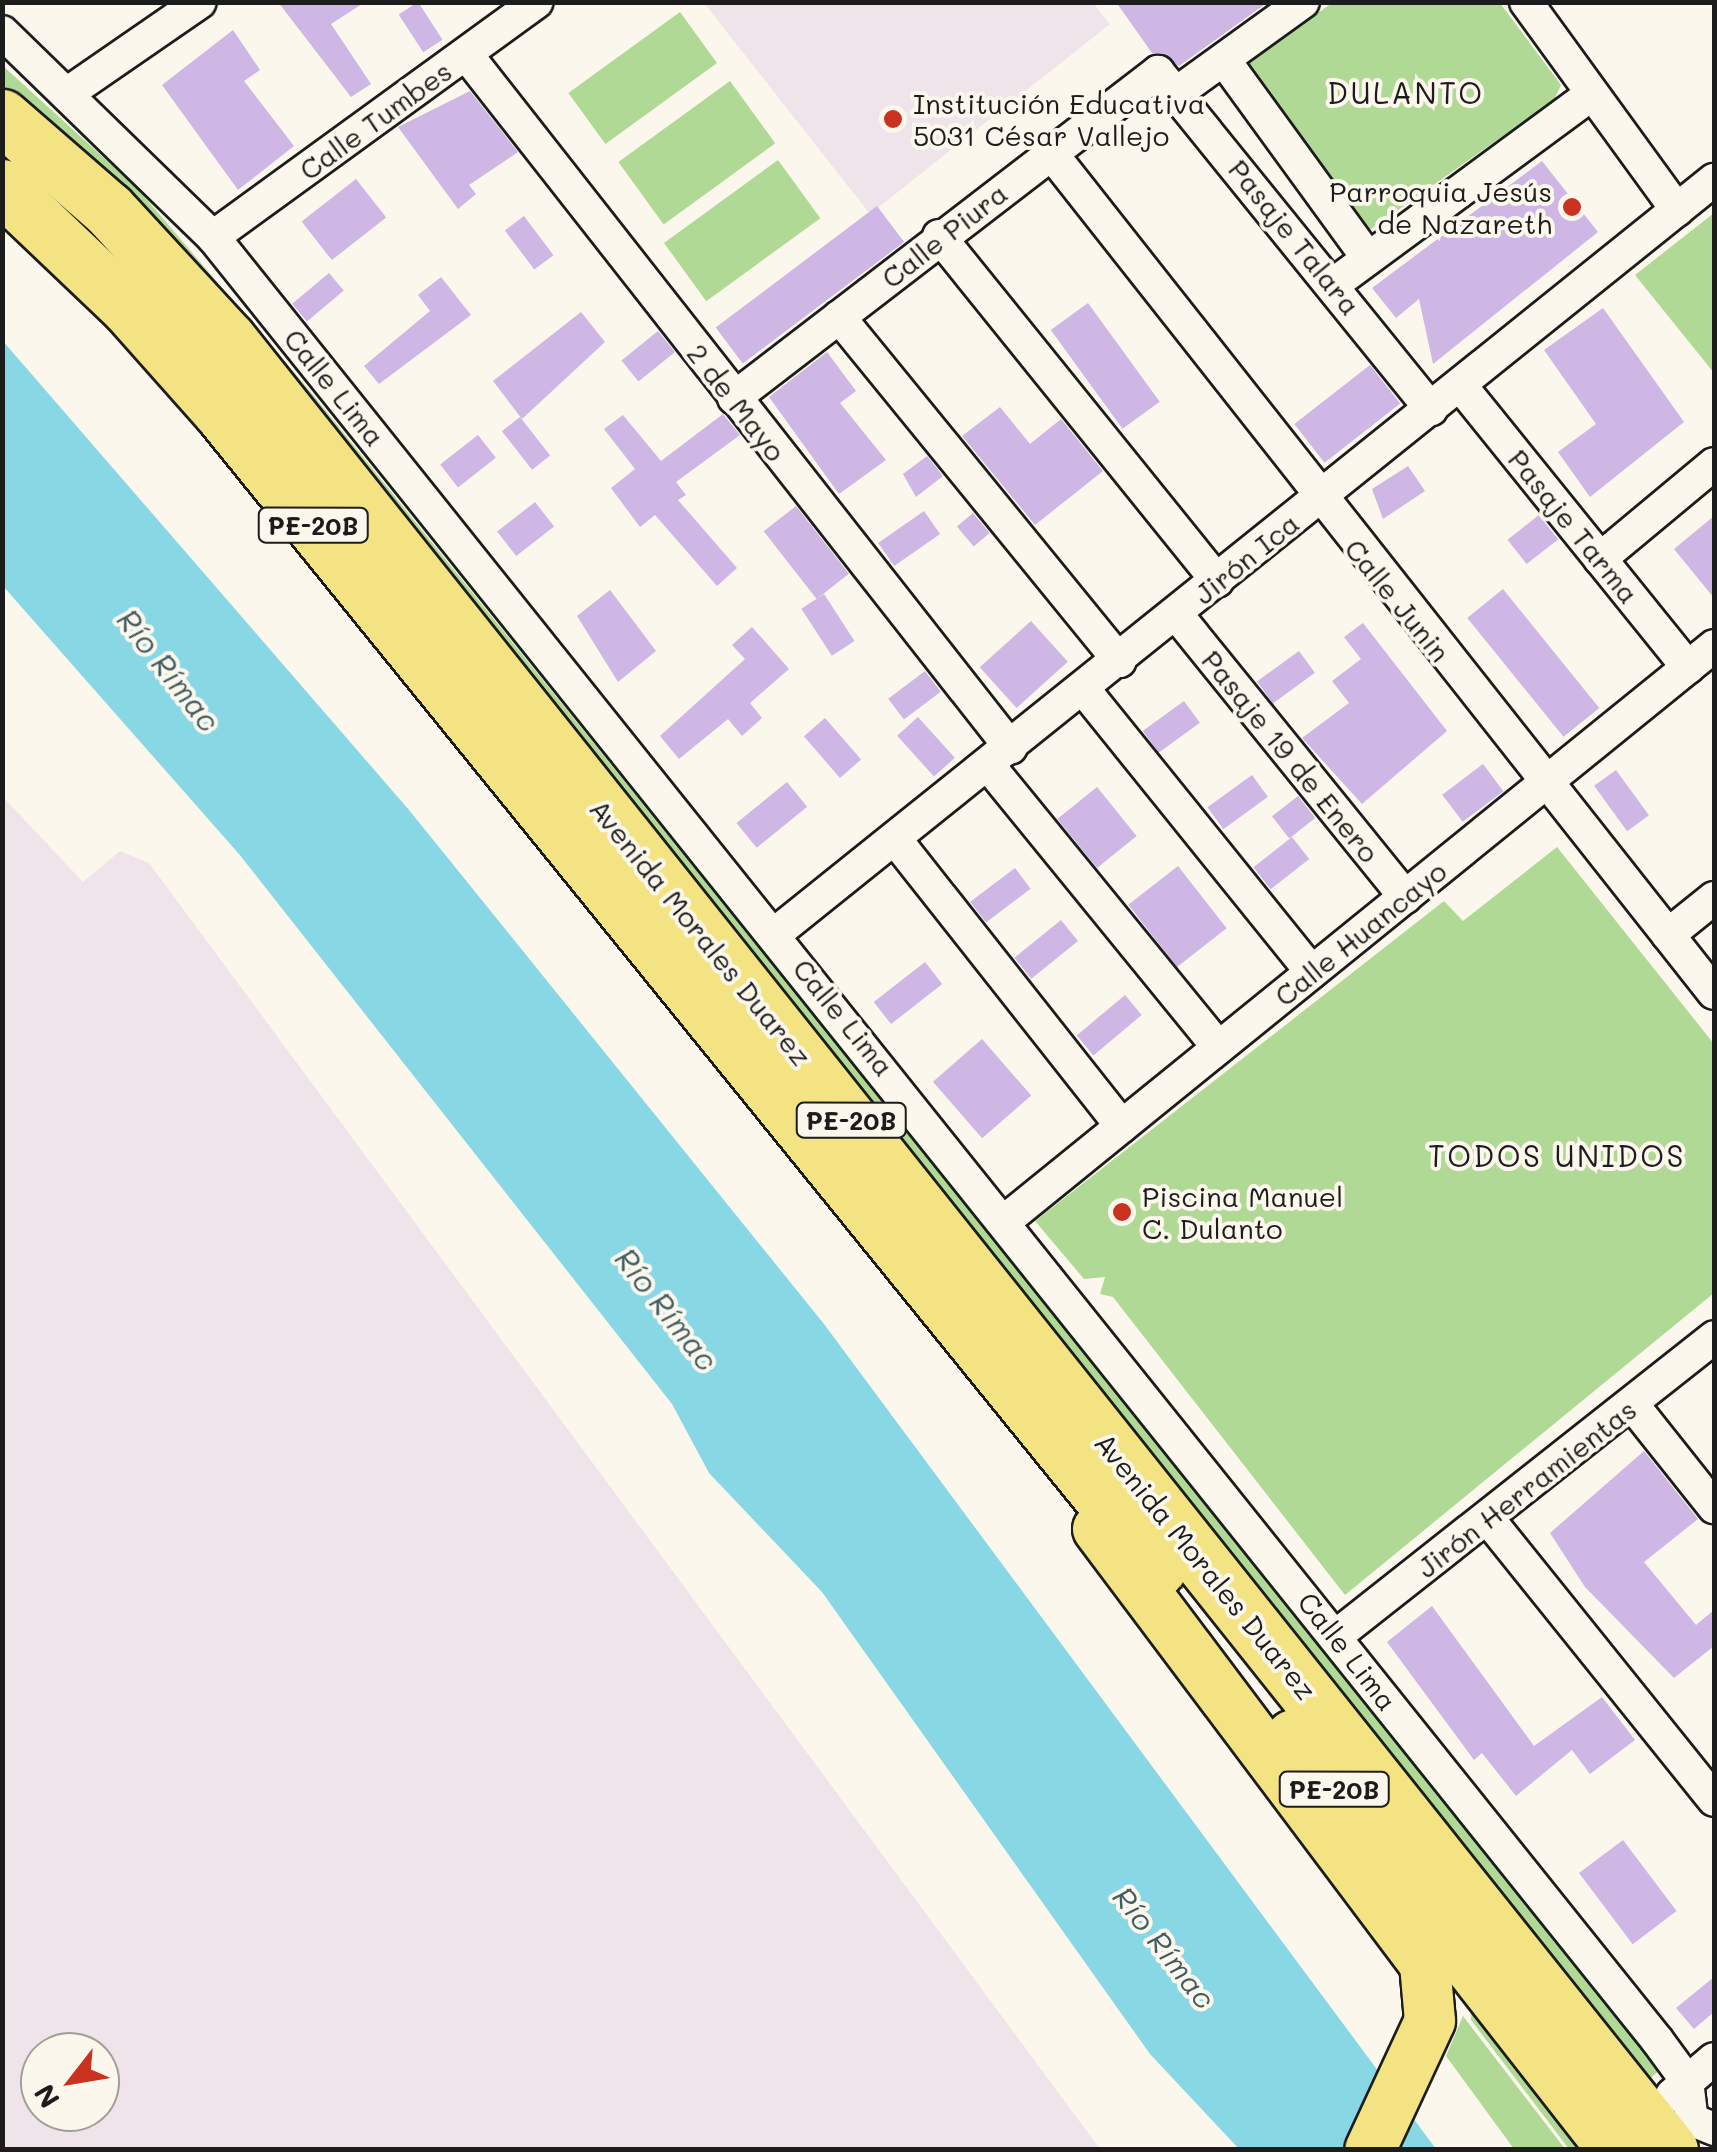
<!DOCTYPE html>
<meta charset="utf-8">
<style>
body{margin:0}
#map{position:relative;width:1717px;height:2152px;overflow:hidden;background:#fbf7ec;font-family:Mali,sans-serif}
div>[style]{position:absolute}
.built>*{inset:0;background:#eee4ea}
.green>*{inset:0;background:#b1d996;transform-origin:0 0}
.water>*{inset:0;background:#88d7e5}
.building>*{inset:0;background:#ceb6e5;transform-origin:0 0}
.roads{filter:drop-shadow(2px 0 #1c1c1c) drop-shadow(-2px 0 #1c1c1c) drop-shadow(0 2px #1c1c1c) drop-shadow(0 -2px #1c1c1c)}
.street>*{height:32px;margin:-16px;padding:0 16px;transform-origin:16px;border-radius:16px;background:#fbf7ec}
.primary>*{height:50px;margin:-25px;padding:0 25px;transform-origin:25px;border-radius:25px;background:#f4e382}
.highway>*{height:55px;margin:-27.5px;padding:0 27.5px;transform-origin:27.5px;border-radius:27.5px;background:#f4e382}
.dots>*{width:28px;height:28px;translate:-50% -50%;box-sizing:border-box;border:5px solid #fbf7ec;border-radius:50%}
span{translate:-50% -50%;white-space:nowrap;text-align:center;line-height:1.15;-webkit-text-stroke:8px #fbf7ec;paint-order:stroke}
.shield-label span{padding:2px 8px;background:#fbf7ec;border:2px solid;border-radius:8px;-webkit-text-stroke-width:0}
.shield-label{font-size:25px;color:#1c1c1c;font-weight:700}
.poi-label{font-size:28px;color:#1c1c1c}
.left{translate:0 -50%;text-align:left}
.right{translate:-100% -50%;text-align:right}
.street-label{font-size:28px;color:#1c1c1c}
.neighbourhood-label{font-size:30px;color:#1c1c1c;letter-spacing:2.5px}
.water-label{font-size:30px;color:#425d62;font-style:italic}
.frame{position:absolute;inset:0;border:5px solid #1c1c1c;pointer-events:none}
.north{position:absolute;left:20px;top:2032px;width:100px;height:100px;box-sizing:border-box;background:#fbf7ec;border:2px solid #a29f99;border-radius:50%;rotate:239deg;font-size:28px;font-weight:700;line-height:40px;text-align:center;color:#1c1c1c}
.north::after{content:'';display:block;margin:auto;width:35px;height:45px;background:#c8321e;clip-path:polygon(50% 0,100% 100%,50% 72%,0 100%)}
</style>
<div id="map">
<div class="built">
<i style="clip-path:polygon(704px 3px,1093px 3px,1110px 24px,870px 214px)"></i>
<i style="clip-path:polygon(evenodd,5px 799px,83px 882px,120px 851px,149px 863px,1100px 2149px,3px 2149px,5px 799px,40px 2052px,100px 2052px,100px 2112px,40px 2112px,40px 2052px)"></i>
</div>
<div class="green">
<i style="clip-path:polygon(1332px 3px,1500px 3px,1561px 85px,1554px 100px,1364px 234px,1238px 70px)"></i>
<i style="left:680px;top:12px;width:63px;height:138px;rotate:54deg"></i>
<i style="clip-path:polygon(2px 65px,137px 188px,309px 390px,1662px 2068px,1646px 2082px,3px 96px)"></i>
<i style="left:730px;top:81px;width:77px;height:138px;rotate:54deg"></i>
<i style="left:778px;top:160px;width:72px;height:141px;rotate:54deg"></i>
<i style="clip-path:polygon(1714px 213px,1714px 373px,1635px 275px)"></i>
<i style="clip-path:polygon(1557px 847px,1714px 1044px,1714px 1293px,1345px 1595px,1113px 1297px,1100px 1294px,1105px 1277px,1084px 1279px,1035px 1221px,1444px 901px,1463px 921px)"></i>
<i style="clip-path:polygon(1473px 1986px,1600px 2149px,1569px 2149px,1471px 2020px)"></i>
<i style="clip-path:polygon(1463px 2016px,1565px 2149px,1514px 2149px,1446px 2056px)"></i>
</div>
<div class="water">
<i style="clip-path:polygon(2px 340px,409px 810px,824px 1324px,1436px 2149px,1239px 2149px,1150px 2054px,822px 1592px,709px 1473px,672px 1404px,239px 854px,3px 586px)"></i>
</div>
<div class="building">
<i style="clip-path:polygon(278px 2px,365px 2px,331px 24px,371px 84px,351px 97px)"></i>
<i style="left:418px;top:2px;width:45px;height:23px;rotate:57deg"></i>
<i style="clip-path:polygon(1116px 2px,1268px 2px,1179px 66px,1152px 53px)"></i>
<i style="clip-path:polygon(233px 30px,260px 70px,244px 81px,294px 146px,238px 190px,162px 85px)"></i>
<i style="clip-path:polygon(470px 91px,518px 152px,469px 185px,476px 194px,458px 209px,398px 127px)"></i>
<i style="clip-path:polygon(1542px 161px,1598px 232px,1433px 364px,1419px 299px,1396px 318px,1372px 288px)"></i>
<i style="left:356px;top:179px;width:49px;height:69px;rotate:52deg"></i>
<i style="left:877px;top:206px;width:45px;height:202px;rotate:53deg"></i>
<i style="left:524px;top:216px;width:49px;height:24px;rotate:53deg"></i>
<i style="left:329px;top:273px;width:23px;height:48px;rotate:50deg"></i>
<i style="clip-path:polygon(441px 277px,471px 315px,379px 384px,364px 366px,430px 311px,418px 295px)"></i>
<i style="left:1088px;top:303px;width:122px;height:46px;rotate:54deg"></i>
<i style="clip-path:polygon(1603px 308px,1684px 422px,1590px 497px,1558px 452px,1596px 424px,1544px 350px)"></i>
<i style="clip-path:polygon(581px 312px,605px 342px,522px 419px,493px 381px)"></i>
<i style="left:658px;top:331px;width:27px;height:47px;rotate:51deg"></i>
<i style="clip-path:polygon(827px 352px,856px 391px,840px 403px,886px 460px,839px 494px,769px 397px)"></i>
<i style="left:1370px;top:365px;width:49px;height:96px;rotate:52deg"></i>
<i style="clip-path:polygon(1000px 407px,1030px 444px,1061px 419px,1103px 471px,1035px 525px,962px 436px)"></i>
<i style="clip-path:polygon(723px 414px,740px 435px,676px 482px,686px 495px,678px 500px,737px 568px,717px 586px,655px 515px,640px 527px,611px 488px,635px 469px,604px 429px,623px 415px,661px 461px)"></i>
<i style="left:520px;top:417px;width:49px;height:23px;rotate:52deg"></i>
<i style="left:478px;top:435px;width:29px;height:48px;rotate:52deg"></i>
<i style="clip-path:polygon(927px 456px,943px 476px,916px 497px,903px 474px)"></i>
<i style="clip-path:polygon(1408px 466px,1425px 491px,1383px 519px,1372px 489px)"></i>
<i style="left:535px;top:502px;width:31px;height:48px;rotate:52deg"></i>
<i style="left:796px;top:506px;width:86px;height:41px;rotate:52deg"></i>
<i style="left:924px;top:511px;width:28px;height:56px;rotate:55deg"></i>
<i style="left:973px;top:513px;width:26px;height:21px;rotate:50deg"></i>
<i style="left:1539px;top:515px;width:31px;height:40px;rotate:52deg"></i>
<i style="clip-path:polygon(1714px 516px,1714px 598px,1674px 549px)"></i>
<i style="left:1503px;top:589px;width:153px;height:46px;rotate:51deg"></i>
<i style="clip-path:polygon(610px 590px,656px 651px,618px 682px,577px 616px)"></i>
<i style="left:824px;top:594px;width:56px;height:27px;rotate:57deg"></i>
<i style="left:1031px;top:621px;width:55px;height:69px;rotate:48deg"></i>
<i style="clip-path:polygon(1363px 623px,1447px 731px,1362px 804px,1302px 738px,1349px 703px,1332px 681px,1361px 659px,1344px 637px)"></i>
<i style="clip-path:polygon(752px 627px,789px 669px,750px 703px,762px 718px,742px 736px,728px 719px,679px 759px,660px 736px,745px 659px,732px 645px)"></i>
<i style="left:1299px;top:651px;width:27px;height:52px;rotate:54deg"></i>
<i style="left:925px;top:671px;width:26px;height:46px;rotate:53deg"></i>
<i style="left:1184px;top:701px;width:27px;height:51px;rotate:54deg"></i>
<i style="left:918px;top:717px;width:55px;height:28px;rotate:48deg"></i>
<i style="left:825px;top:718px;width:55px;height:28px;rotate:49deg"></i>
<i style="left:1483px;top:764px;width:34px;height:51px;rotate:53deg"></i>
<i style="left:1616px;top:770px;width:56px;height:27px;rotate:54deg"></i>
<i style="left:1252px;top:775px;width:27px;height:55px;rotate:54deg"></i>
<i style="left:787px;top:782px;width:32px;height:65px;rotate:51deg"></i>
<i style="left:1097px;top:787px;width:63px;height:51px;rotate:51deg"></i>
<i style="left:1298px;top:796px;width:28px;height:33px;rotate:52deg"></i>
<i style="left:1292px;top:837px;width:28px;height:49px;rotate:52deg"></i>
<i style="left:1178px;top:866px;width:79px;height:63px;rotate:52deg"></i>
<i style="left:1015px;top:868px;width:26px;height:56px;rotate:53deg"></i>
<i style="left:1061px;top:920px;width:27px;height:60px;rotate:51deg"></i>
<i style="left:925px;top:962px;width:28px;height:65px;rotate:52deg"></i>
<i style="left:1125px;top:995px;width:26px;height:63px;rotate:50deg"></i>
<i style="left:982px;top:1039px;width:75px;height:65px;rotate:49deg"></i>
<i style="clip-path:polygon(1644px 1451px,1698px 1519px,1644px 1562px,1696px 1625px,1714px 1610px,1714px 1646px,1674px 1678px,1585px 1587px,1550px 1533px)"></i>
<i style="clip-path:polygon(1432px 1606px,1534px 1746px,1602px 1697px,1635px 1740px,1590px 1774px,1572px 1750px,1516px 1796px,1482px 1753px,1474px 1760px,1387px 1642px)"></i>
<i style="left:1623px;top:1840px;width:89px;height:55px;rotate:53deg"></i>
<i style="clip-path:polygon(1714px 1977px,1714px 2012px,1694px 2029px,1676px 2008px)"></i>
</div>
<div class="roads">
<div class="street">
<i style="left:1526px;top:2px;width:257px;rotate:54deg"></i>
<i style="left:2px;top:32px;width:294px;rotate:44.2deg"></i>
<i style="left:213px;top:237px;width:2310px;rotate:51.31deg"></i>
<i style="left:1657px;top:2040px;width:51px;rotate:53.8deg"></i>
<i style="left:1687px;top:2081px;width:39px;rotate:83deg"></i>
<i style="left:1692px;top:2120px;width:24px;rotate:22deg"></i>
<i style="left:466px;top:54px;width:882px;rotate:51.86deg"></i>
<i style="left:1224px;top:60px;width:245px;rotate:54deg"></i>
<i style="left:1178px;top:92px;width:154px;rotate:-35.8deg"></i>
<i style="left:68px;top:93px;width:160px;rotate:-34.6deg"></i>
<i style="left:1051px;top:153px;width:1070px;rotate:51.72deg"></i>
<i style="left:939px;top:236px;width:443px;rotate:51.1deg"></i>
<i style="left:213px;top:237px;width:400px;rotate:-36deg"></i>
<i style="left:1334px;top:284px;width:320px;rotate:-36.4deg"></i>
<i style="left:839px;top:317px;width:444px;rotate:50.8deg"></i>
<i style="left:1460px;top:385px;width:363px;rotate:51.1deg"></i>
<i style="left:734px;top:398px;width:535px;rotate:-37.56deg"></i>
<i style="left:1158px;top:72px;width:434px;rotate:51deg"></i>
<i style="left:1600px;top:559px;width:148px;rotate:-39.8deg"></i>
<i style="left:1177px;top:615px;width:363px;rotate:51deg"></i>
<i style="left:1085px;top:691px;width:361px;rotate:51.1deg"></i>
<i style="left:989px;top:766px;width:362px;rotate:50.8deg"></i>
<i style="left:895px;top:839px;width:366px;rotate:51.7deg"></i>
<i style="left:776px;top:933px;width:1203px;rotate:-38.76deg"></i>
<i style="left:1668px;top:935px;width:59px;rotate:-38.8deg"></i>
<i style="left:1006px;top:1220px;width:911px;rotate:-39.03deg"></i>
<i style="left:1632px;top:1404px;width:132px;rotate:51.5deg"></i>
<i style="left:1489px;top:1520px;width:359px;rotate:51.2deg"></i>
<i style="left:1336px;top:1636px;width:482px;rotate:-38.3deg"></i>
<i style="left:1672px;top:2095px;width:55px;rotate:-40.6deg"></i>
</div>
<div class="primary">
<i style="left:1098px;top:1529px;width:544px;rotate:53.07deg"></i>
<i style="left:1425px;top:1964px;width:57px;rotate:85deg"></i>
<i style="left:1430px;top:2021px;width:142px;rotate:114.9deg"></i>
</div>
<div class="highway">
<i style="left:2px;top:117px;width:140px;rotate:41deg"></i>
<i style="left:108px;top:209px;width:177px;rotate:47.3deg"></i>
<i style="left:228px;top:339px;width:2315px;rotate:51.47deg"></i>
<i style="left:2px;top:187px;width:174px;rotate:43.6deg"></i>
<i style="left:128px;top:307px;width:142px;rotate:48.4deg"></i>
<i style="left:222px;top:413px;width:1487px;rotate:50.95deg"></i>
<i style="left:1293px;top:1737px;width:524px;rotate:51.97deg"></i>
</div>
</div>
<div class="dots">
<i style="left:893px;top:119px;background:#c8321e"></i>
<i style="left:1572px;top:207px;background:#c8321e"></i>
<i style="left:1122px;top:1212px;background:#c8321e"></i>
</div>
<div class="shield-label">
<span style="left:313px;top:525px">PE-20B</span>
<span style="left:851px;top:1120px">PE-20B</span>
<span style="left:1334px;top:1789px">PE-20B</span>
</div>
<div class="poi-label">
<span class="left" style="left:913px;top:119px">Institución Educativa<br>5031 César Vallejo</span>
<span class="right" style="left:1552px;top:207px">Parroquia Jesús<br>de Nazareth</span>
<span class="left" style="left:1142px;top:1212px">Piscina Manuel<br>C. Dulanto</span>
</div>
<div class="street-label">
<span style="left:375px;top:120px;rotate:-36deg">Calle Tumbes</span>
<span style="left:944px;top:235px;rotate:-38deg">Calle Piura</span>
<span style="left:1295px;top:237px;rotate:51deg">Pasaje Talara</span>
<span style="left:335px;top:387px;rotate:51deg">Calle Lima</span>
<span style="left:737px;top:402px;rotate:52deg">2 de Mayo</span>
<span style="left:1574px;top:526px;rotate:51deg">Pasaje Tarma</span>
<span style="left:1246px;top:558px;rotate:-39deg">Jirón Ica</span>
<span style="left:1398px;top:600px;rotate:51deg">Calle Junin</span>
<span style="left:1291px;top:756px;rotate:51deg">Pasaje 19 de Enero</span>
<span style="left:701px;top:932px;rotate:51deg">Avenida Morales Duarez</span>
<span style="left:1360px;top:933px;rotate:-39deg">Calle Huancayo</span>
<span style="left:844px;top:1017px;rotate:51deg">Calle Lima</span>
<span style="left:1526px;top:1488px;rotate:-38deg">Jirón Herramientas</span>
<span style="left:1206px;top:1566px;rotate:51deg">Avenida Morales Duarez</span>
<span style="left:1348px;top:1651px;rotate:52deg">Calle Lima</span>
</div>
<div class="neighbourhood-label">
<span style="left:1406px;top:92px">DULANTO</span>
<span style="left:1557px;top:1155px">TODOS UNIDOS</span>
</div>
<div class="water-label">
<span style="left:169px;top:670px;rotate:52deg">Río Rímac</span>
<span style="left:667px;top:1309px;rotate:52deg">Río Rímac</span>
<span style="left:1165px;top:1947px;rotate:52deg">Río Rímac</span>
</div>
<div class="frame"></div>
<div class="north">N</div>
</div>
